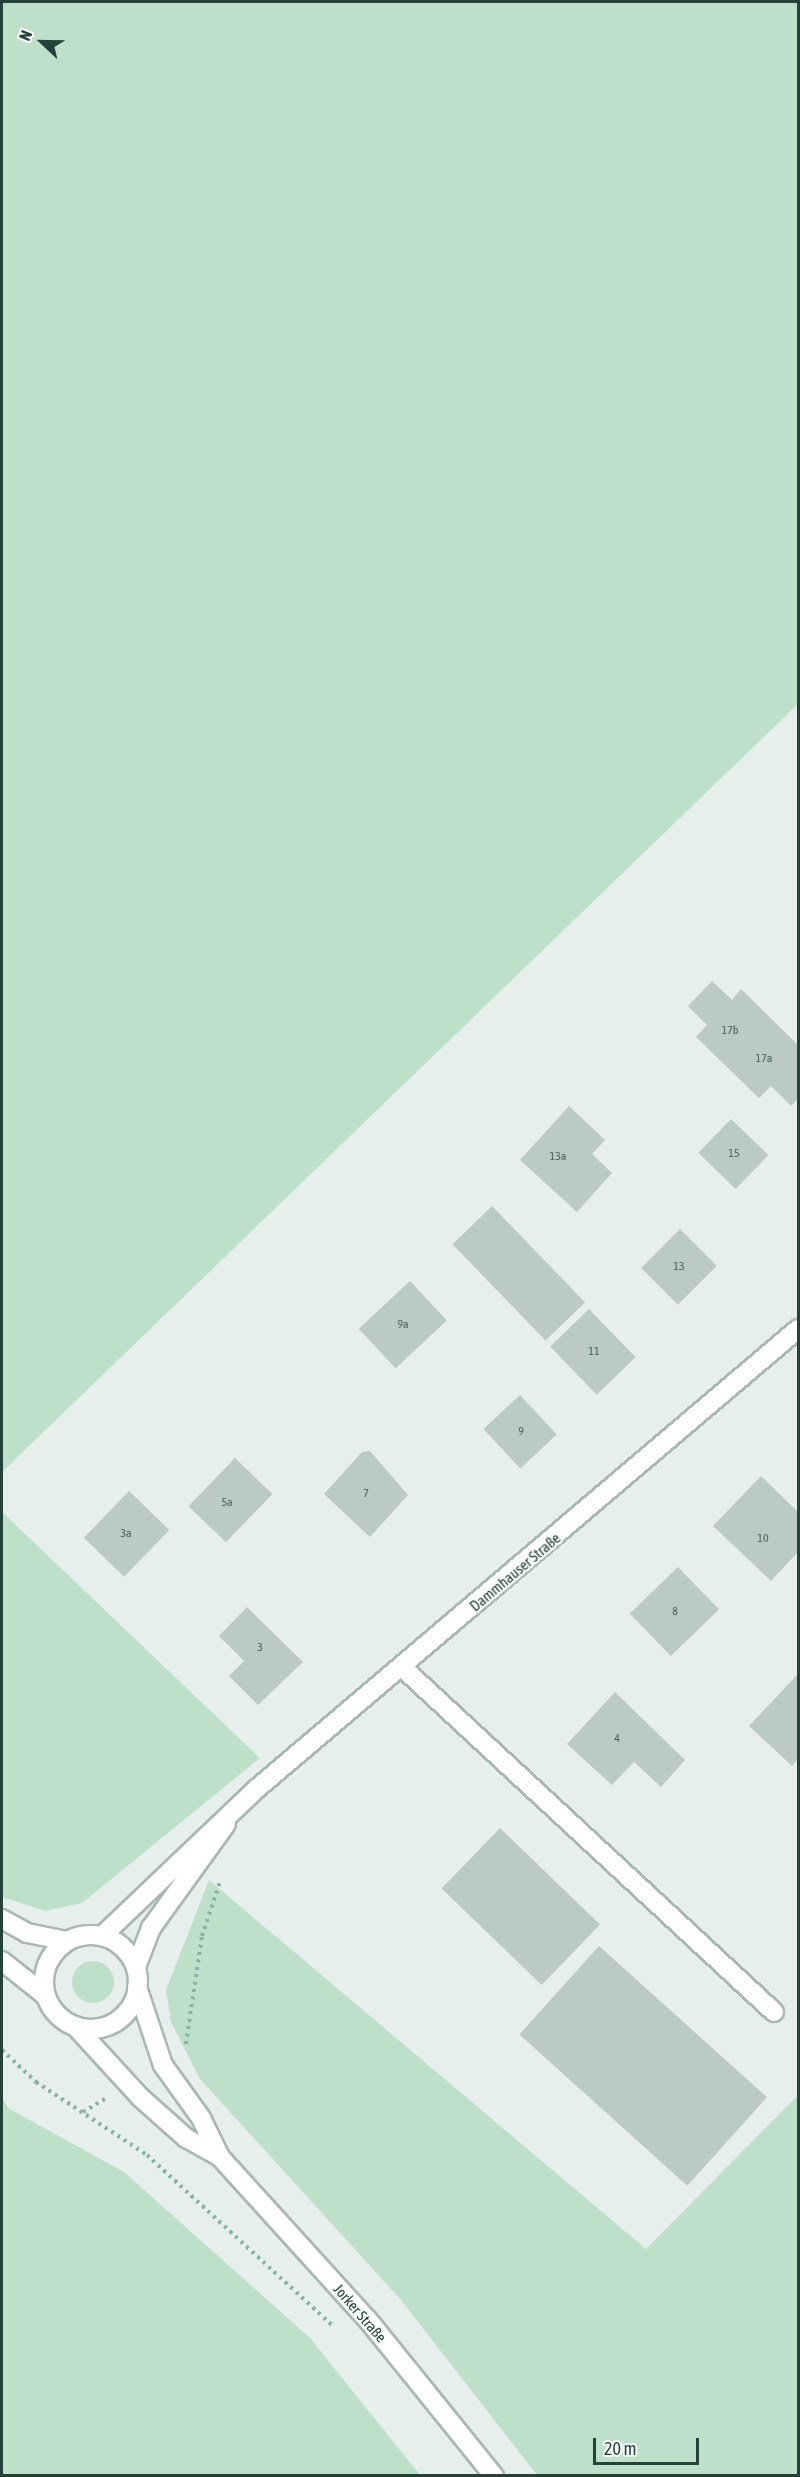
<!DOCTYPE html>
<meta charset="utf-8">
<style>
body{margin:0}
#map{position:relative;width:800px;height:2477px;overflow:hidden;background:#e6efeb;font-family:"Asap Condensed",sans-serif}
div>[style]{position:absolute}
.green>*{inset:0;background:#bfe0c8}
.round{border-radius:50%}
.building>*{inset:0;background:#bbcac4;transform-origin:0 0}
.path>*{height:4px;margin-top:-2px;transform-origin:0;background:repeating-linear-gradient(90deg,#86b3a5 0 3px,transparent 0 7.5px)}
.roads{filter:drop-shadow(2px 0 #a8b8b2) drop-shadow(-2px 0 #a8b8b2) drop-shadow(0 2px #a8b8b2) drop-shadow(0 -2px #a8b8b2)}
.minor>*{height:18px;margin:-9px;padding:0 9px;transform-origin:9px;border-radius:9px;background:#fff}
.minor>.ring{margin:-9px;padding:0;box-sizing:content-box;background:none;border:18px solid #fff;border-radius:50%}
span{translate:-50% -50%;white-space:nowrap;text-align:center;line-height:1.15;-webkit-text-stroke:4.5px #f7fbf9;paint-order:stroke}
.number-label{font-size:12px;color:#4a645c}
.number-label span{-webkit-text-stroke-width:0}
.street-label{font-size:15px;color:#24423a}
.frame{position:absolute;inset:0;border:3px solid #24423a;pointer-events:none}
.north{position:absolute;left:12px;top:12px;width:60px;height:60px;-webkit-text-stroke:4px #f7fbf9;paint-order:stroke;rotate:292deg;font-size:16px;font-weight:700;line-height:24px;text-align:center;color:#24423a}
.north::after{content:'';display:block;margin:auto;width:21px;height:27px;background:#24423a;clip-path:polygon(50% 0,100% 100%,50% 72%,0 100%)}
.scale{position:absolute;left:593px;top:2438px;width:106px;height:27px;box-sizing:border-box;border:3px solid #24423a;border-top:0;padding-left:8px;font-size:18px;line-height:21px;white-space:nowrap;color:#24423a;-webkit-text-stroke:4px #f7fbf9;paint-order:stroke}
</style>
<div id="map">
<div class="green">
<i style="clip-path:polygon(2px 2px,798px 2px,798px 704px,2px 1472px)"></i>
<i style="clip-path:polygon(2px 1512px,260px 1758px,82px 1903px,45px 1911px,2px 1897px)"></i>
<i style="clip-path:polygon(209px 1880px,646px 2249px,798px 2095px,798px 2475px,537px 2475px,401px 2300px,200px 2079px,171px 2022px,166px 1990px)"></i>
<i class="round" style="left:72px;top:1961px;width:42px;height:42px"></i>
<i style="clip-path:polygon(2px 2097px,8px 2108px,124px 2172px,310px 2338px,420px 2475px,2px 2475px)"></i>
</div>
<div class="building">
<i style="clip-path:polygon(712px 981px,732px 1000px,741px 989px,798px 1045px,798px 1098px,791px 1106px,771px 1086px,759px 1098px,696px 1037px,707px 1025px,688px 1006px)"></i>
<i style="clip-path:polygon(569px 1106px,605px 1140px,592px 1154px,612px 1173px,577px 1212px,520px 1160px)"></i>
<i style="left:731px;top:1119px;width:52px;height:47px;rotate:44deg"></i>
<i style="left:492px;top:1206px;width:134px;height:55px;rotate:46deg"></i>
<i style="left:680px;top:1229px;width:52px;height:55px;rotate:45deg"></i>
<i style="left:410px;top:1281px;width:54px;height:70px;rotate:47deg"></i>
<i style="left:589px;top:1309px;width:67px;height:54px;rotate:46deg"></i>
<i style="left:520px;top:1395px;width:54px;height:50px;rotate:47deg"></i>
<i style="clip-path:polygon(370px 1451px,408px 1495px,370px 1537px,324px 1494px,362px 1452px)"></i>
<i style="left:235px;top:1458px;width:52px;height:67px;rotate:44deg"></i>
<i style="clip-path:polygon(761px 1476px,798px 1512px,798px 1552px,771px 1581px,713px 1526px)"></i>
<i style="left:129px;top:1491px;width:56px;height:65px;rotate:44deg"></i>
<i style="left:678px;top:1567px;width:59px;height:67px;rotate:46deg"></i>
<i style="clip-path:polygon(247px 1607px,303px 1662px,258px 1705px,229px 1676px,244px 1661px,219px 1636px)"></i>
<i style="clip-path:polygon(798px 1674px,798px 1759px,792px 1766px,749px 1726px)"></i>
<i style="clip-path:polygon(615px 1692px,685px 1760px,661px 1787px,634px 1762px,612px 1785px,567px 1744px)"></i>
<i style="left:500px;top:1828px;width:139px;height:84px;rotate:44deg"></i>
<i style="left:599px;top:1946px;width:226px;height:119px;rotate:42deg"></i>
</div>
<div class="path">
<i style="left:186px;top:2044px;width:109px;rotate:-81.6deg"></i>
<i style="left:202px;top:1936px;width:57px;rotate:-71.6deg"></i>
<i style="left:2px;top:2050px;width:47px;rotate:43.3deg"></i>
<i style="left:36px;top:2082px;width:133px;rotate:33.3deg"></i>
<i style="left:147px;top:2155px;width:253px;rotate:42.6deg"></i>
<i style="left:83px;top:2112px;width:27px;rotate:-31deg"></i>
</div>
<div class="roads">
<div class="minor">
<i style="left:403px;top:1668px;width:506px;rotate:42.84deg"></i>
<i style="left:2px;top:1919px;width:29px;rotate:29deg"></i>
<i style="left:27px;top:1933px;width:41px;rotate:11.3deg"></i>
<i class="ring" style="left:44px;top:1935px;width:76px;height:76px"></i>
<i style="left:102px;top:1936px;width:210px;rotate:-43.6deg"></i>
<i style="left:254px;top:1791px;width:714px;rotate:-40.34deg"></i>
<i style="left:2px;top:1961px;width:56px;rotate:38.5deg"></i>
<i style="left:136px;top:1967px;width:42px;rotate:-69deg"></i>
<i style="left:151px;top:1928px;width:128px;rotate:-54.2deg"></i>
<i style="left:137px;top:1987px;width:82px;rotate:71.6deg"></i>
<i style="left:163px;top:2065px;width:65px;rotate:54.4deg"></i>
<i style="left:201px;top:2118px;width:43px;rotate:64deg"></i>
<i style="left:220px;top:2157px;width:220px;rotate:47.8deg"></i>
<i style="left:368px;top:2320px;width:201px;rotate:51.1deg"></i>
<i style="left:75px;top:2026px;width:96px;rotate:47.5deg"></i>
<i style="left:140px;top:2097px;width:62px;rotate:41.7deg"></i>
<i style="left:186px;top:2138px;width:39px;rotate:29deg"></i>
</div>
</div>
<div class="number-label">
<span style="left:730px;top:1031px">17b</span>
<span style="left:764px;top:1059px">17a</span>
<span style="left:734px;top:1154px">15</span>
<span style="left:558px;top:1157px">13a</span>
<span style="left:679px;top:1267px">13</span>
<span style="left:403px;top:1325px">9a</span>
<span style="left:594px;top:1352px">11</span>
<span style="left:521px;top:1432px">9</span>
<span style="left:366px;top:1494px">7</span>
<span style="left:227px;top:1503px">5a</span>
<span style="left:126px;top:1534px">3a</span>
<span style="left:763px;top:1539px">10</span>
<span style="left:675px;top:1612px">8</span>
<span style="left:260px;top:1648px">3</span>
<span style="left:617px;top:1739px">4</span>
</div>
<div class="street-label">
<span style="left:515px;top:1572px;rotate:-40deg">Dammhauser Straße</span>
<span style="left:360px;top:2313px;rotate:49deg">Jorker Straße</span>
</div>
<div class="frame"></div>
<div class="north">N</div>
<div class="scale">20 m</div>
</div>
